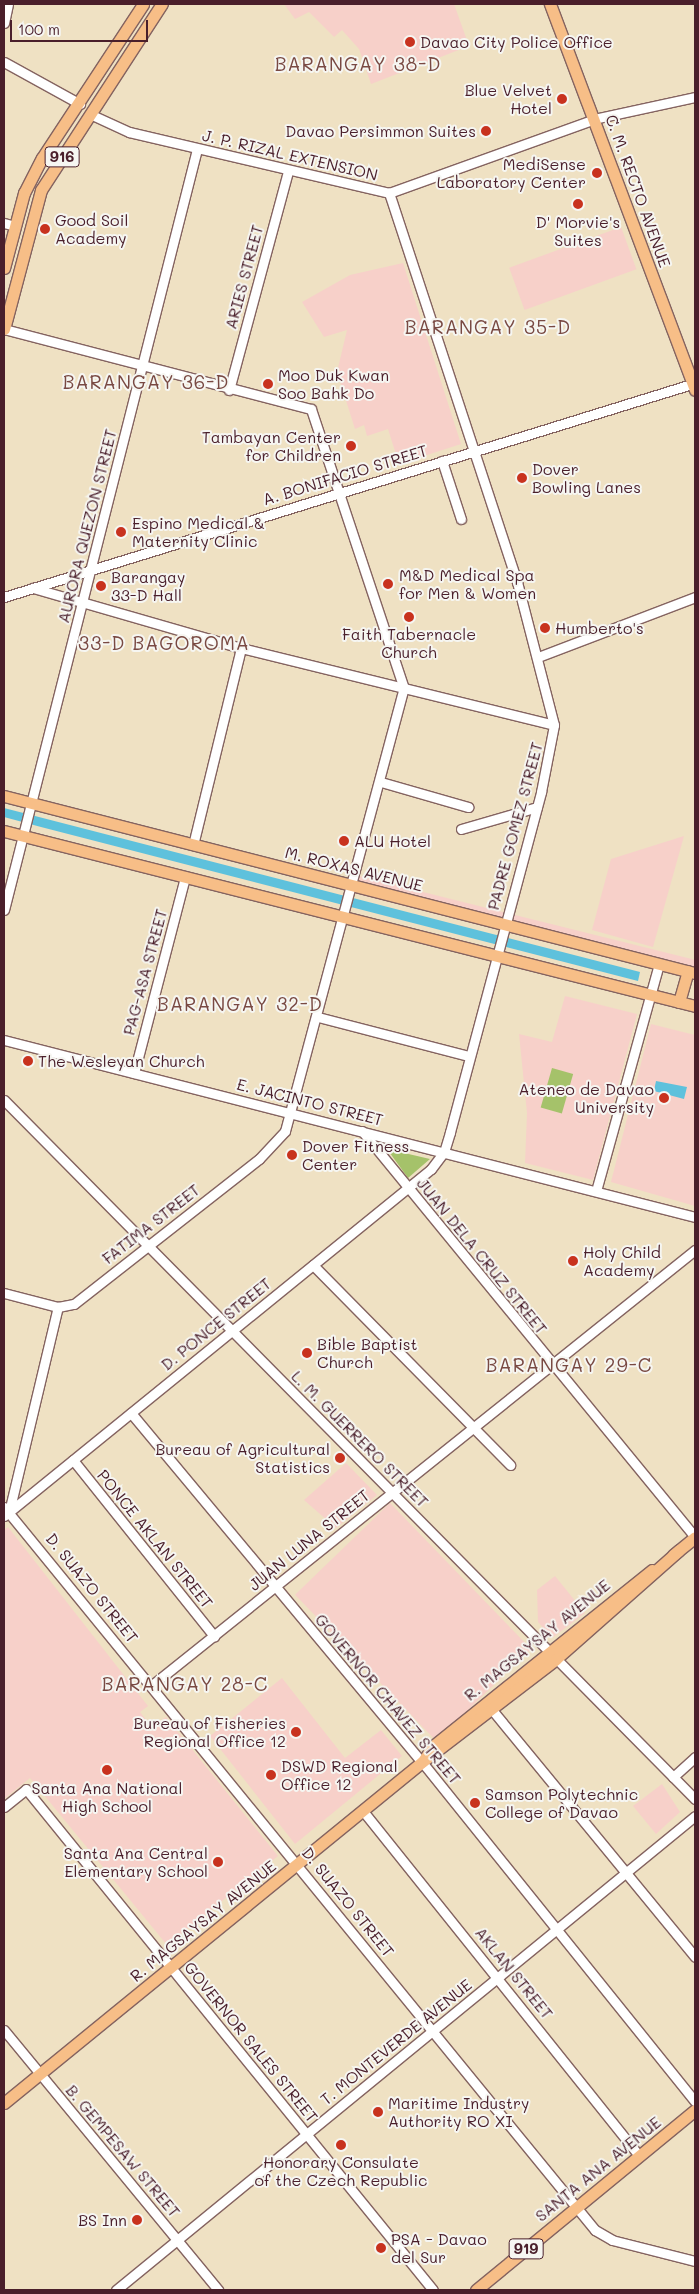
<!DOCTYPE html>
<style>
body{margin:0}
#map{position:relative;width:699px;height:2294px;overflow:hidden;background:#efe1c3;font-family:Mali,sans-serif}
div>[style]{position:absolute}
.built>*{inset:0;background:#f7d0c9;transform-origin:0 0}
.green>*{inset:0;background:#a5c26a;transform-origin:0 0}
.water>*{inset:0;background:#5ec1dc}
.roads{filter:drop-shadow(1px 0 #846360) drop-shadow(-1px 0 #846360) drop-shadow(0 1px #846360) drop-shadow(0 -1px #846360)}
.minor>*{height:9px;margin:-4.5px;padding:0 4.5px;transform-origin:4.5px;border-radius:4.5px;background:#fff}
.major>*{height:11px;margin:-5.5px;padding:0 5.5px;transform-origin:5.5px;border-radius:5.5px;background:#f7be87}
.dots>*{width:14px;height:14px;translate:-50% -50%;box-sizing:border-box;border:2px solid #f6f6f2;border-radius:50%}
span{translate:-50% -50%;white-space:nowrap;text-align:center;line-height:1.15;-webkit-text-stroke:4px #f6f6f2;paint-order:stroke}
.shield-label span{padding:1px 4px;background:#f6f6f2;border:1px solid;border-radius:4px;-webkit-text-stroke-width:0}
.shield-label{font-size:15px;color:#4a1f2b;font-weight:700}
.poi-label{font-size:16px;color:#4a1f2b}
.left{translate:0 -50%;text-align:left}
.right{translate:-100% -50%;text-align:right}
.street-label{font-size:16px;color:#4a1f2b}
.quarter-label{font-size:19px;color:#794942;letter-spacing:1px}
.frame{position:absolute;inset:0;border:5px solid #4a1f2b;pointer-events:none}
.scale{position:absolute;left:10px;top:20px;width:138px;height:22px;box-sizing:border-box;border:2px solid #4a1f2b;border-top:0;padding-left:6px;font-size:15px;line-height:18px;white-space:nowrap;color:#4a1f2b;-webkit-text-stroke:4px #f6f6f2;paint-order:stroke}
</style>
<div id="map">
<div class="built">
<i style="clip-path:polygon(284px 4px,454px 4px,469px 46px,371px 84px,359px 49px,342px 30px,334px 37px,309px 12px,295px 19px)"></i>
<i style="left:621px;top:227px;width:45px;height:119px;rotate:70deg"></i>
<i style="clip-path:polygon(403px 263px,461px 444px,399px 464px,388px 429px,367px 436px,364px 425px,355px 429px,337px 372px,347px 330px,324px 337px,302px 302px,350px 275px)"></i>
<i style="clip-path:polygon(684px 836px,653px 947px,592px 930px,611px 859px)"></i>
<i style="left:359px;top:876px;width:347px;height:18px;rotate:14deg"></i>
<i style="clip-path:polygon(565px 996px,637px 1014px,593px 1180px,525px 1163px,527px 1113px,519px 1034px,552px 1042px)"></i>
<i style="clip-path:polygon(651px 1024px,695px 1035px,695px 1206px,611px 1182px)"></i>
<i style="clip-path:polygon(346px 1463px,377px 1495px,336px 1528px,304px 1500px)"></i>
<i style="left:390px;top:1503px;width:203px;height:132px;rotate:46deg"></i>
<i style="clip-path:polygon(8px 1527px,148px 1706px,140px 1712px,152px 1727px,166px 1717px,278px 1856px,167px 1945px,30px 1778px,4px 1799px,4px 1530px)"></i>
<i style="clip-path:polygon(555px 1576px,585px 1613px,552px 1638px,538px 1622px,537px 1590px)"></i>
<i style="clip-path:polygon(282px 1678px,345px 1758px,381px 1730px,402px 1756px,295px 1844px,210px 1736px)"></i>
<i style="clip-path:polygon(662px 1784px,680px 1812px,656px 1834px,633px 1806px)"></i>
</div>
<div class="green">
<i style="left:552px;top:1068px;width:22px;height:41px;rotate:16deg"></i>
<i style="clip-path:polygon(387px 1149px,430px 1159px,408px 1178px)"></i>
</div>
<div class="water">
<i style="clip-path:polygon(4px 808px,640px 972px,638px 981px,41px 827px,4px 817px)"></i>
<i style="clip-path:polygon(656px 1081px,687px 1087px,684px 1099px,654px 1091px)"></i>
</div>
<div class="roads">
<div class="minor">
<i style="left:4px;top:23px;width:19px;rotate:-78deg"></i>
<i style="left:4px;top:62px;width:87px;rotate:28.9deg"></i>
<i style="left:92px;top:115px;width:41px;rotate:24.7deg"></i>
<i style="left:129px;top:132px;width:267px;rotate:13.2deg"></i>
<i style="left:389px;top:193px;width:218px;rotate:-19.8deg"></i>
<i style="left:594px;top:119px;width:103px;rotate:-12.3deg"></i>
<i style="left:4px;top:223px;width:11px;rotate:15deg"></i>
<i style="left:4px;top:329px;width:317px;rotate:14.6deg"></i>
<i style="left:311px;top:409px;width:294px;rotate:71.6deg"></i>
<i style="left:229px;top:390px;width:227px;rotate:-74.9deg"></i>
<i style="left:442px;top:461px;width:61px;rotate:71.9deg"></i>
<i style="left:33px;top:588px;width:216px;rotate:16.1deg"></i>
<i style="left:241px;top:648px;width:322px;rotate:13.8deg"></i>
<i style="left:4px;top:597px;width:723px;rotate:-17.21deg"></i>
<i style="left:538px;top:657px;width:168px;rotate:-20.9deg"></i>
<i style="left:381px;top:782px;width:91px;rotate:16deg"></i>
<i style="left:461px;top:829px;width:79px;rotate:-16.1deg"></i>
<i style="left:193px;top:845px;width:203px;rotate:-76.3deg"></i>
<i style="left:4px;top:910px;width:785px;rotate:-75.77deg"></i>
<i style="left:318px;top:1017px;width:156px;rotate:14.5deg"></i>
<i style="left:4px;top:1040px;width:713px;rotate:14.37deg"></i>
<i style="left:134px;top:1073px;width:203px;rotate:-75.4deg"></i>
<i style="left:4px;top:1100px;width:983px;rotate:45.33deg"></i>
<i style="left:362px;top:1131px;width:525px;rotate:50.64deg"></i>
<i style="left:596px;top:1191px;width:236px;rotate:-74.5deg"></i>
<i style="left:313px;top:1265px;width:281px;rotate:45.4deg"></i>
<i style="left:4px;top:1293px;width:56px;rotate:14.5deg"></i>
<i style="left:58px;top:1307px;width:16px;rotate:-11deg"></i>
<i style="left:74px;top:1304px;width:235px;rotate:-38.1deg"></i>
<i style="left:259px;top:1159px;width:38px;rotate:-47deg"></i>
<i style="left:285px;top:1131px;width:459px;rotate:-75deg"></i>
<i style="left:131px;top:1413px;width:454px;rotate:50.2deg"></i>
<i style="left:422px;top:1762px;width:435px;rotate:51.2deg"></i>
<i style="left:73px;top:1460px;width:226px;rotate:51.3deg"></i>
<i style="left:4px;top:1507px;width:934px;rotate:50.74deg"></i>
<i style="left:595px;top:2230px;width:20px;rotate:30deg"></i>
<i style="left:612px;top:2240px;width:86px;rotate:14.2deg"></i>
<i style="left:9px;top:1512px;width:211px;rotate:-76.6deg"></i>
<i style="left:4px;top:1516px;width:550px;rotate:-39.1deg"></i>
<i style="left:431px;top:1169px;width:21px;rotate:-53deg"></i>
<i style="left:444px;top:1152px;width:21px;rotate:-73deg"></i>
<i style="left:450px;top:1132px;width:352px;rotate:-75deg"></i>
<i style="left:541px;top:792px;width:68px;rotate:-79deg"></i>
<i style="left:554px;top:725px;width:148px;rotate:-104.5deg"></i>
<i style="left:517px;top:582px;width:410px;rotate:-108.2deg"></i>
<i style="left:152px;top:1685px;width:696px;rotate:-38.7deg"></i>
<i style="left:493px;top:1711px;width:318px;rotate:50.6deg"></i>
<i style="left:673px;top:1777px;width:30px;rotate:-42deg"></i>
<i style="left:4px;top:1807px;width:28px;rotate:-39deg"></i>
<i style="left:26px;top:1789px;width:645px;rotate:50.91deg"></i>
<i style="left:363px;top:1811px;width:442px;rotate:51.3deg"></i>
<i style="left:4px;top:2030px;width:337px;rotate:50.5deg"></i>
<i style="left:116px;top:2290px;width:748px;rotate:-39.31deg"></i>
</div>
<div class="major">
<i style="left:550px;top:4px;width:412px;rotate:69.4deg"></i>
<i style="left:4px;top:268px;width:78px;rotate:-75.1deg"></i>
<i style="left:24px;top:193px;width:39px;rotate:-63deg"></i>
<i style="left:42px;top:158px;width:184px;rotate:-56.7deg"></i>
<i style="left:4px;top:329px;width:144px;rotate:-75.1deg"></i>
<i style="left:41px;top:190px;width:222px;rotate:-57deg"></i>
<i style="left:4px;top:796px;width:713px;rotate:14.37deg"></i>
<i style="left:4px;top:831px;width:713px;rotate:14.21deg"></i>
<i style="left:679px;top:1002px;width:32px;rotate:-74deg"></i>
<i style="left:673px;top:1555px;width:28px;rotate:-39deg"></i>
<i style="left:423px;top:1761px;width:18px;rotate:-56deg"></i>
<i style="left:433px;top:1746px;width:281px;rotate:-38.8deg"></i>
<i style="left:4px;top:2103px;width:539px;rotate:-39.21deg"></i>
<i style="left:422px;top:1762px;width:169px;rotate:-37.5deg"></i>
<i style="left:556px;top:1659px;width:164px;rotate:-41.5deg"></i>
<i style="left:476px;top:2290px;width:283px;rotate:-39.4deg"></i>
</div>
</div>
<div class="dots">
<i style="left:410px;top:42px;background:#c8321e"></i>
<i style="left:562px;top:99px;background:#c8321e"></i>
<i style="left:486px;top:131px;background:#c8321e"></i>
<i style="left:597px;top:173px;background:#c8321e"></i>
<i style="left:578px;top:204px;background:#c8321e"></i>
<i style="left:45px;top:229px;background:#c8321e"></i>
<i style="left:268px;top:384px;background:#c8321e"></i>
<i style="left:351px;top:446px;background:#c8321e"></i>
<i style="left:522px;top:478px;background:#c8321e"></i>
<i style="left:121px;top:532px;background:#c8321e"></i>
<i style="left:388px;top:584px;background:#c8321e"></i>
<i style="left:101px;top:586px;background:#c8321e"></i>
<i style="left:409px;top:617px;background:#c8321e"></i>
<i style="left:545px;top:628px;background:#c8321e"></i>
<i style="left:344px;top:841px;background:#c8321e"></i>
<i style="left:28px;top:1061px;background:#c8321e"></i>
<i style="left:664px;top:1098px;background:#c8321e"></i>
<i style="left:292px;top:1155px;background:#c8321e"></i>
<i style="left:573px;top:1261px;background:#c8321e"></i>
<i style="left:307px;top:1353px;background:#c8321e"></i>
<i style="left:340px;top:1458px;background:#c8321e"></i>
<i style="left:296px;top:1732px;background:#c8321e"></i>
<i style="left:107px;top:1770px;background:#c8321e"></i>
<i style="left:271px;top:1775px;background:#c8321e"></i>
<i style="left:475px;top:1803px;background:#c8321e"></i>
<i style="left:218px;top:1862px;background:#c8321e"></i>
<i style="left:378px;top:2112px;background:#c8321e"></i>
<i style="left:341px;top:2145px;background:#c8321e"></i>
<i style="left:137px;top:2220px;background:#c8321e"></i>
<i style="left:381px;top:2248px;background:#c8321e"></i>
</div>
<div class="shield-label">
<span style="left:62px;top:157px">916</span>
<span style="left:526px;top:2249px">919</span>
</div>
<div class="poi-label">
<span class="left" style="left:420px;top:42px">Davao City Police Office</span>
<span class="right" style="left:552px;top:99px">Blue Velvet<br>Hotel</span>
<span class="right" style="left:476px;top:131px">Davao Persimmon Suites</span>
<span class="right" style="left:586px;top:173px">MediSense<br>Laboratory Center</span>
<span class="left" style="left:55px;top:229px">Good Soil<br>Academy</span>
<span style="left:578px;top:231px">D' Morvie's<br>Suites</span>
<span class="left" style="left:278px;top:384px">Moo Duk Kwan<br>Soo Bahk Do</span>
<span class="right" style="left:341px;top:446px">Tambayan Center<br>for Children</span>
<span class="left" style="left:532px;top:478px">Dover<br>Bowling Lanes</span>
<span class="left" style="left:132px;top:532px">Espino Medical &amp;<br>Maternity Clinic</span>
<span class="left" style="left:399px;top:584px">M&amp;D Medical Spa<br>for Men &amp; Women</span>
<span class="left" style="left:111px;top:586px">Barangay<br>33-D Hall</span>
<span class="left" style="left:555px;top:628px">Humberto's</span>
<span style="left:409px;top:643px">Faith Tabernacle<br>Church</span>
<span class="left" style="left:354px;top:841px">ALU Hotel</span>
<span class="left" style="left:38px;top:1061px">The Wesleyan Church</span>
<span class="right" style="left:654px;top:1098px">Ateneo de Davao<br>University</span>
<span class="left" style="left:302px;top:1155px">Dover Fitness<br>Center</span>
<span class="left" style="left:583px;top:1261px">Holy Child<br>Academy</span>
<span class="left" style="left:317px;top:1353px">Bible Baptist<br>Church</span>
<span class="right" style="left:330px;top:1458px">Bureau of Agricultural<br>Statistics</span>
<span class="right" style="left:286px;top:1732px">Bureau of Fisheries<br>Regional Office 12</span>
<span class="left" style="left:281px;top:1775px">DSWD Regional<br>Office 12</span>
<span style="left:107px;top:1797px">Santa Ana National<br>High School</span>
<span class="left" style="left:485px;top:1803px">Samson Polytechnic<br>College of Davao</span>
<span class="right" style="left:208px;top:1862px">Santa Ana Central<br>Elementary School</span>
<span class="left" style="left:388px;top:2112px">Maritime Industry<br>Authority RO XI</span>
<span style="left:341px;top:2171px">Honorary Consulate<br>of the Czech Republic</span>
<span class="right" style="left:127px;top:2220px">BS Inn</span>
<span class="left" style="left:391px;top:2248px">PSA - Davao<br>del Sur</span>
</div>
<div class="street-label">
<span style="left:290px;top:155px;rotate:13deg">J. P. RIZAL EXTENSION</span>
<span style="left:638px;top:191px;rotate:70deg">C. M. RECTO AVENUE</span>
<span style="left:244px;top:277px;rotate:-75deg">ARIES STREET</span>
<span style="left:345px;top:475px;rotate:-17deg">A. BONIFACIO STREET</span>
<span style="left:87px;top:526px;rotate:-76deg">AURORA QUEZON STREET</span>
<span style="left:515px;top:826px;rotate:-75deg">PADRE GOMEZ STREET</span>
<span style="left:354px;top:869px;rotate:14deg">M. ROXAS AVENUE</span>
<span style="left:145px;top:972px;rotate:-75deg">PAG-ASA STREET</span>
<span style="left:310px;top:1102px;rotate:14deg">E. JACINTO STREET</span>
<span style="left:151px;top:1224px;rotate:-38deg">FATIMA STREET</span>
<span style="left:482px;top:1256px;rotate:51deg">JUAN DELA CRUZ STREET</span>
<span style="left:216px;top:1324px;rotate:-39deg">D. PONCE STREET</span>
<span style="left:360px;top:1439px;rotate:45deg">L. M. GUERRERO STREET</span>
<span style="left:155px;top:1539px;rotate:51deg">PONCE AKLAN STREET</span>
<span style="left:309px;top:1540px;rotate:-39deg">JUAN LUNA STREET</span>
<span style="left:92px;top:1588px;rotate:51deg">D. SUAZO STREET</span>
<span style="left:537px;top:1640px;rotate:-39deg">R. MAGSAYSAY AVENUE</span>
<span style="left:388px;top:1699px;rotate:50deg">GOVERNOR CHAVEZ STREET</span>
<span style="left:348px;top:1902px;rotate:51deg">D. SUAZO STREET</span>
<span style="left:203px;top:1921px;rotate:-39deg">R. MAGSAYSAY AVENUE</span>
<span style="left:514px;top:1973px;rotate:51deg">AKLAN STREET</span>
<span style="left:251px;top:2042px;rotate:51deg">GOVERNOR SALES STREET</span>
<span style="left:396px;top:2042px;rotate:-39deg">T. MONTEVERDE AVENUE</span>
<span style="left:123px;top:2151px;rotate:50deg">B. GEMPESAW STREET</span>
<span style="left:598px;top:2169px;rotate:-39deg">SANTA ANA AVENUE</span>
</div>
<div class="quarter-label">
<span style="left:358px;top:64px">BARANGAY 38-D</span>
<span style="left:488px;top:327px">BARANGAY 35-D</span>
<span style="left:146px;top:382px">BARANGAY 36-D</span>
<span style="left:164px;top:643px">33-D BAGOROMA</span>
<span style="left:240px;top:1004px">BARANGAY 32-D</span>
<span style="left:569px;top:1365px">BARANGAY 29-C</span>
<span style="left:185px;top:1684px">BARANGAY 28-C</span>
</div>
<div class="frame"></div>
<div class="scale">100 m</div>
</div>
